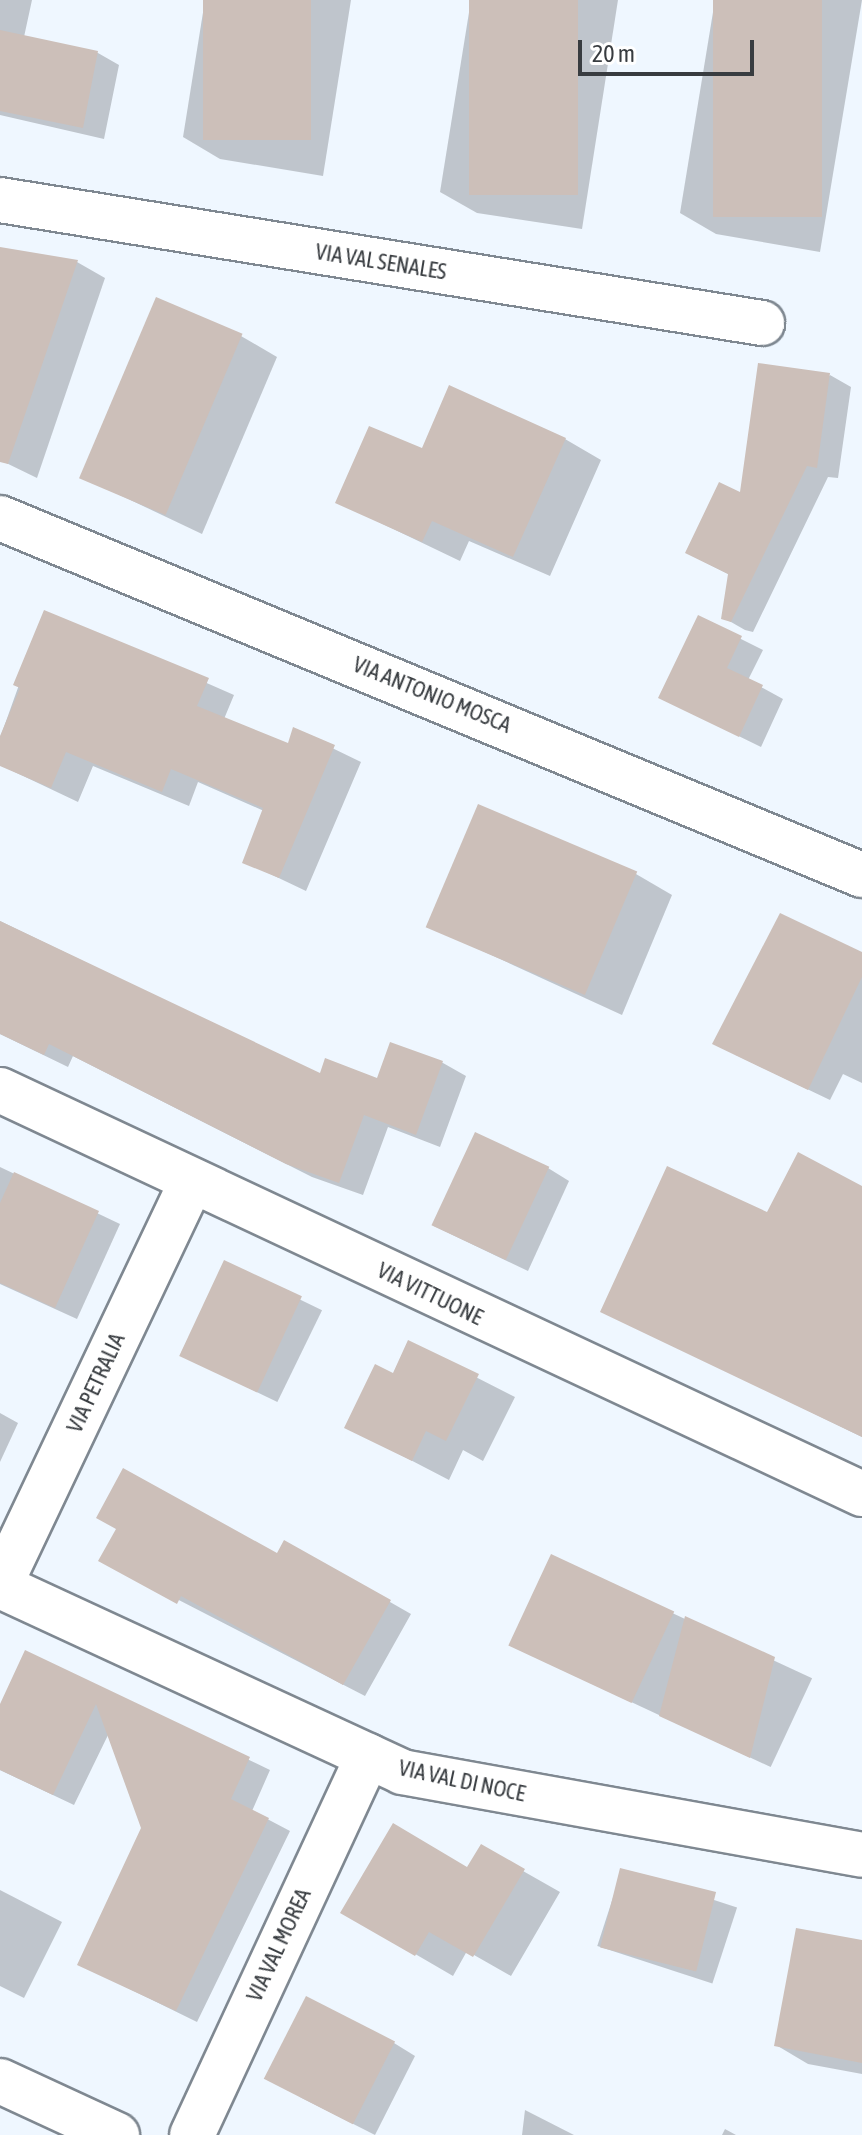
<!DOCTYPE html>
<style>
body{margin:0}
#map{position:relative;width:862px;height:2135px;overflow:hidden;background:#eff7ff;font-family:"Asap Condensed",sans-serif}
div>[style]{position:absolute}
.shadow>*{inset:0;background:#0003;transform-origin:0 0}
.building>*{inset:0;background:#ccbfb9;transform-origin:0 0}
.roads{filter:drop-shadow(2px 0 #7f8891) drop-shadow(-2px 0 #7f8891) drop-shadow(0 2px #7f8891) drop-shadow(0 -2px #7f8891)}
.minor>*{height:44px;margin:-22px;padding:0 22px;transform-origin:22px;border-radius:22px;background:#fff}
span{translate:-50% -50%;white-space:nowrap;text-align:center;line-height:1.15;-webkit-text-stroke:7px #fff;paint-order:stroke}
.street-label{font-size:22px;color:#383c40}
.scale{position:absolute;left:578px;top:40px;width:176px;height:36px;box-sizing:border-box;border:4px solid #383c40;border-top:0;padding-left:10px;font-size:24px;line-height:28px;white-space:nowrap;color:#383c40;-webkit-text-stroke:6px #fff;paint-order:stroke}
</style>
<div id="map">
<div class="shadow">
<i style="clip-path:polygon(0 0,32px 0,24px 37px,98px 53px,119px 65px,104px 139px,0 115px)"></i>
<i style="clip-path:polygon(205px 0,351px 0,323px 176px,220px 159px,183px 137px)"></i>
<i style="clip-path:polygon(471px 0,618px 0,582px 229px,477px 213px,440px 192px)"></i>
<i style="clip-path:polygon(715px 0,862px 0,820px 252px,716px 234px,680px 213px)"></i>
<i style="clip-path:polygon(77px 262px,105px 278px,37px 478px,0 460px,0 271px)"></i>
<i style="clip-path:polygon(241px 336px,277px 357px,202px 534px,82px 477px)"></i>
<i style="clip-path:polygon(830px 375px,851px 387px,838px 478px,828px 477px,753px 632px,745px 630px,724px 618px,730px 575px,687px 553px,741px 495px)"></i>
<i style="clip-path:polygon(565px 439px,601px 460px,550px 576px,469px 541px,460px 561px,337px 502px,423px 451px)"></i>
<i style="clip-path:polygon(45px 612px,234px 695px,224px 719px,289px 746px,295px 730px,361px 762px,306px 891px,245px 862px,264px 811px,198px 782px,189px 806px,93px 766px,78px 802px,0 765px,0 738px)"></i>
<i style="clip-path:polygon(699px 618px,763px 650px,748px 680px,783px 699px,761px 747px,661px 698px)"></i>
<i style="clip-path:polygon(636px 874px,672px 895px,622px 1015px,428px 926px)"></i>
<i style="clip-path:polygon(0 921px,321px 1076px,378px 1081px,392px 1044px,443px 1063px,466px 1076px,440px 1147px,388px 1127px,363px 1195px,312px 1177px,73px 1056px,68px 1067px,0 1034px)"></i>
<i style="clip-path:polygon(862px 957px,862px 1083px,843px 1074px,830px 1100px,736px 1055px)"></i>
<i style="clip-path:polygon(0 1167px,120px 1224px,77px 1319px,0 1284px)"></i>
<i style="clip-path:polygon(548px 1168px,569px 1181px,528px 1271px,434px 1226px)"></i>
<i style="clip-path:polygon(862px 1188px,862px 1437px,603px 1311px,768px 1215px)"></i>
<i style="left:225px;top:1263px;width:108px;height:102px;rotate:26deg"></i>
<i style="clip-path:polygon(409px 1343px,515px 1397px,483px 1461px,463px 1450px,449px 1480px,347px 1427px,394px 1376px)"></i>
<i style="clip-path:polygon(0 1413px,18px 1423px,0 1462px)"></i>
<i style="clip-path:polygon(118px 1529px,277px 1556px,285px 1542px,411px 1614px,365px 1696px,101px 1560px)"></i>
<i style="left:552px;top:1557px;width:287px;height:98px;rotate:25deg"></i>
<i style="clip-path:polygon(26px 1653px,270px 1770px,252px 1811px,290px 1831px,197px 2022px,79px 1964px,144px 1828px,109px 1733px,74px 1805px,0 1770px,0 1707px)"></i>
<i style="clip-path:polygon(481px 1847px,560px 1892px,511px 1976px,467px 1951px,453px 1976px,343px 1912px,468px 1870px)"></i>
<i style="left:622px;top:1870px;width:121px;height:80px;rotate:18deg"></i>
<i style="clip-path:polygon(0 1890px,62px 1922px,24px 1998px,0 1986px)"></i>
<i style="clip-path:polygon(862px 1943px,862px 2074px,808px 2064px,776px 2045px)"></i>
<i style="clip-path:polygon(394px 2043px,415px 2056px,375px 2135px,300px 2097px)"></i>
<i style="clip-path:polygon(525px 2110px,574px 2135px,522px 2135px)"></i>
<i style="clip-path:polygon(725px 2129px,736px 2135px,722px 2135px)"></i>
</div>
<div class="building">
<i style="left:203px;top:0;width:108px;height:140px"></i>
<i style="left:469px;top:0;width:109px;height:195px"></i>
<i style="left:713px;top:0;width:109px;height:217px"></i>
<i style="clip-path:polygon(0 30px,98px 51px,83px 128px,0 111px)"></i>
<i style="clip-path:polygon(0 247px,78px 260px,8px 464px,0 462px)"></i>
<i style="left:156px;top:297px;width:94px;height:197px;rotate:23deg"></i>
<i style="clip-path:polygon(758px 363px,830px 373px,817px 468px,807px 466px,731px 622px,721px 619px,728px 574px,685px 553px,719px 482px,740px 492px)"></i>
<i style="clip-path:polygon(449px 385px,566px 438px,513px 557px,432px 521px,422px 542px,335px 503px,369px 426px,422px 448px)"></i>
<i style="clip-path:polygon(44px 610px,209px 678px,197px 706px,288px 743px,293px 727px,335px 745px,279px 878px,242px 863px,263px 808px,171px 769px,162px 792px,66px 752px,51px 788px,0 766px,0 736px,20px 688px,13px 685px)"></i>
<i style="clip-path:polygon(698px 615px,742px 636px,727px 668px,763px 685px,739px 737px,658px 698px)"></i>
<i style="left:478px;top:804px;width:173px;height:134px;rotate:23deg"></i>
<i style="clip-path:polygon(780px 913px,862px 952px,862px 977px,808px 1090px,712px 1044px)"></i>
<i style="clip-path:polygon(0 921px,320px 1073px,325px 1058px,377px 1078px,390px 1042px,443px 1061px,416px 1135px,364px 1115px,339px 1183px,286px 1164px,49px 1044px,44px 1055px,0 1034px)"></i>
<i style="left:475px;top:1132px;width:82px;height:103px;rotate:25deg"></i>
<i style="clip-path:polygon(798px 1152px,862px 1186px,862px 1437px,600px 1312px,667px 1166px,767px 1212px)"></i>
<i style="clip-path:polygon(14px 1172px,99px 1211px,55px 1308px,0 1283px,0 1203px)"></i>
<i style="left:224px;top:1260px;width:86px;height:106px;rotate:25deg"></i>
<i style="clip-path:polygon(408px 1340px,479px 1374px,446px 1441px,426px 1431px,412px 1461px,344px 1428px,375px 1364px,393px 1373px)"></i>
<i style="clip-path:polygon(123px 1468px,277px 1553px,284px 1540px,391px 1600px,343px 1685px,181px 1596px,177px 1604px,98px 1561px,116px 1529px,96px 1518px)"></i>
<i style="left:551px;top:1554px;width:136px;height:101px;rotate:25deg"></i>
<i style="clip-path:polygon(685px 1616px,775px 1657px,750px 1758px,659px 1716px)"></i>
<i style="clip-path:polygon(25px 1650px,250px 1757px,231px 1799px,269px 1818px,176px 2011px,77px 1965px,141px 1828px,96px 1704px,53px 1795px,0 1770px,0 1704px)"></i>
<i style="clip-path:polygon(393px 1823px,467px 1867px,481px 1844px,525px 1869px,473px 1957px,429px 1932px,415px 1956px,340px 1913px)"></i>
<i style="left:620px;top:1868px;width:99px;height:82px;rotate:14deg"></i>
<i style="clip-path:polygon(796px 1928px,862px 1940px,862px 2063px,774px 2046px)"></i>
<i style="left:306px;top:1996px;width:100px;height:93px;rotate:27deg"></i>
</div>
<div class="roads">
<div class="minor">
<i style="left:0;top:200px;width:772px;rotate:9.17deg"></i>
<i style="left:0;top:518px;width:933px;rotate:22.5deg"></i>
<i style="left:0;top:1090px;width:952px;rotate:25.11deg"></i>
<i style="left:0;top:1585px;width:447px;rotate:-64.6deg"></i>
<i style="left:0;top:1586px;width:443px;rotate:24.8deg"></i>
<i style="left:402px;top:1772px;width:467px;rotate:10.2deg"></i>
<i style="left:0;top:2081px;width:129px;rotate:24.8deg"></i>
<i style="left:192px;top:2135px;width:418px;rotate:-65.1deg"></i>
</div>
</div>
<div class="street-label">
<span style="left:381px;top:262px;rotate:9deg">VIA VAL SENALES</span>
<span style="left:432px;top:695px;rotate:22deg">VIA ANTONIO MOSCA</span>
<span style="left:430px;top:1294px;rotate:26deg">VIA VITTUONE</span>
<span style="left:96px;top:1383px;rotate:-65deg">VIA PETRALIA</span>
<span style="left:462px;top:1781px;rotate:12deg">VIA VAL DI NOCE</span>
<span style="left:279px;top:1945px;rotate:-65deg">VIA VAL MOREA</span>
</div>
<div class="scale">20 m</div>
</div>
